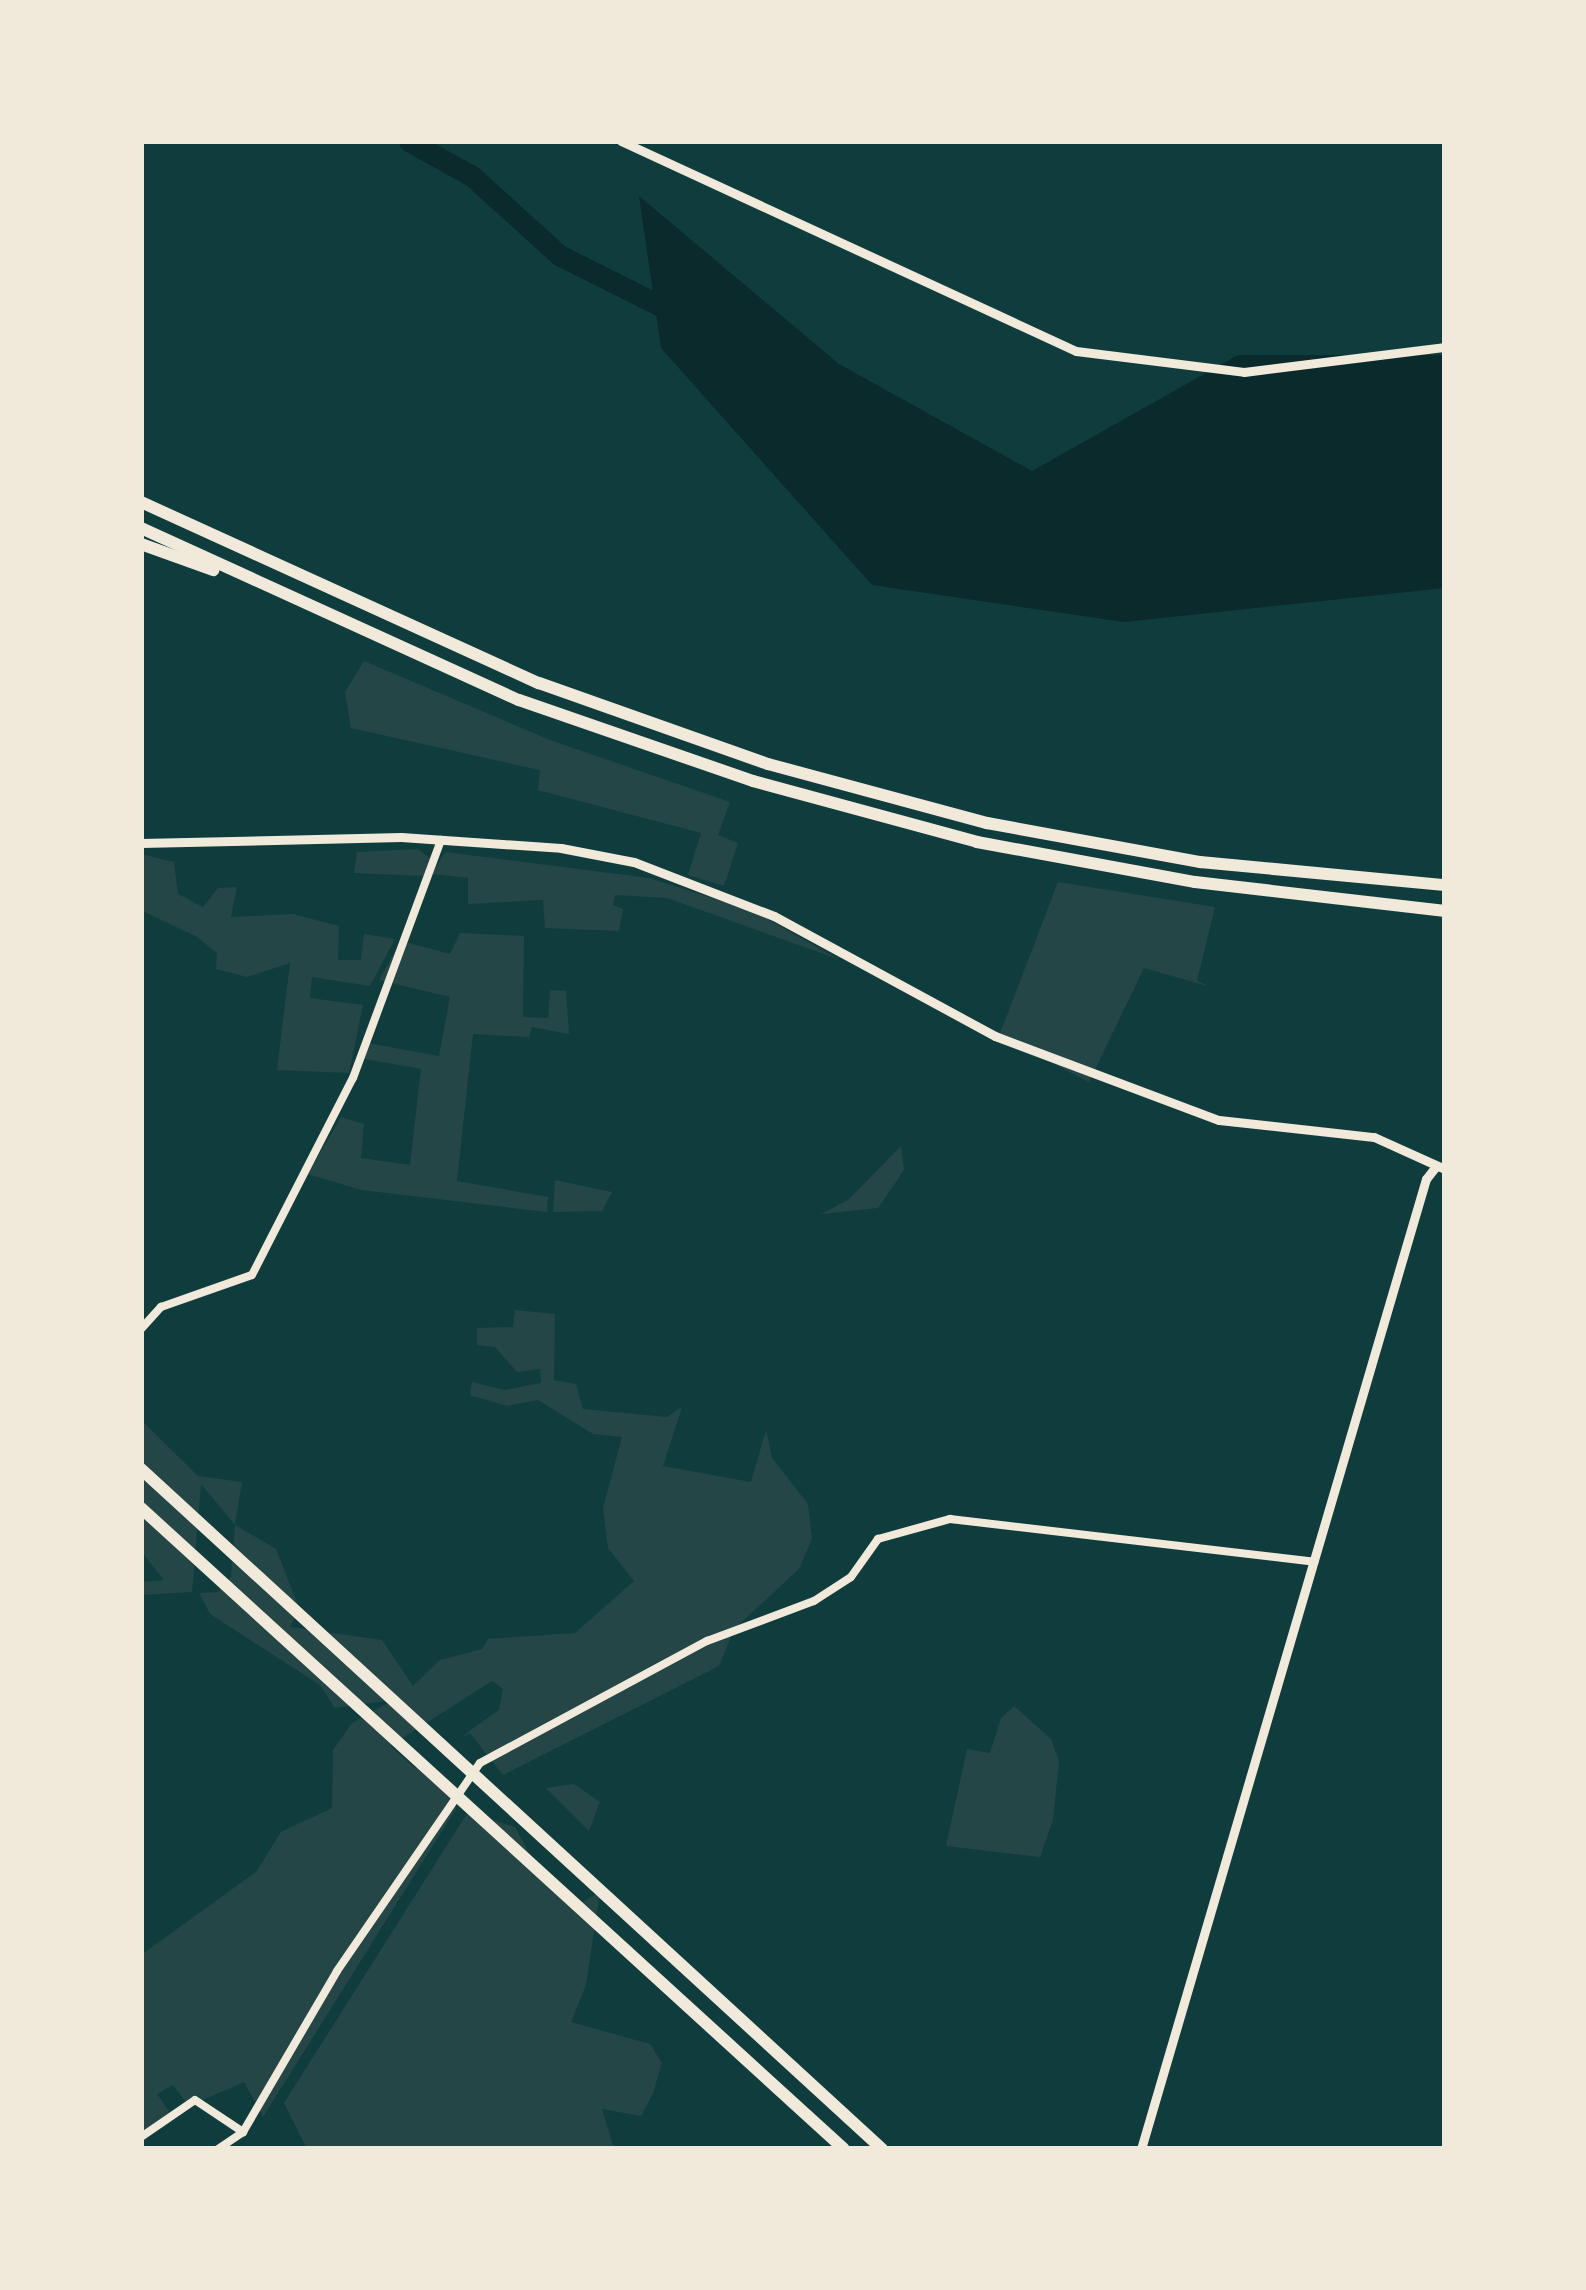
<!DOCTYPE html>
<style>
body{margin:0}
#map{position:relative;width:1586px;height:2290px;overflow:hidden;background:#0f3d3e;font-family:"IBM Plex Sans",sans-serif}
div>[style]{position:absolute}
.green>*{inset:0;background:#244646}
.water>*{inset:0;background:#0a2a2b}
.river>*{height:21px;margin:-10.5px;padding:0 10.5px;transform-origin:10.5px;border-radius:10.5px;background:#0a2a2b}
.minor>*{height:8px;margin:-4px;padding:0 4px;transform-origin:4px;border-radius:4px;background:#f1e9da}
.tertiary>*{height:9px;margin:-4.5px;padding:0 4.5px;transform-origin:4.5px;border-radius:4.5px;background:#f1e9da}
.secondary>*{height:9px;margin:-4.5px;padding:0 4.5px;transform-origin:4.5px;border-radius:4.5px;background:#f1e9da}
.motorway>*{height:12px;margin:-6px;padding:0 6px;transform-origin:6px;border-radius:6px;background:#f1e9da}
span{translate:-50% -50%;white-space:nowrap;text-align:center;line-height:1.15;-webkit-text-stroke:9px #f1e9da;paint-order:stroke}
.frame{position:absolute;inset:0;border:144px solid #f1e9da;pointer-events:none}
</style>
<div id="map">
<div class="green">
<i style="clip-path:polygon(364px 661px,550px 740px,730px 802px,718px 835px,738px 843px,724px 886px,688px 875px,701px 833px,538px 790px,540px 770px,351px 728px,345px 692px)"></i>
<i style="clip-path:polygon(418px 849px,431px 859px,425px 876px,354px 873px,357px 852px)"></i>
<i style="clip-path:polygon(445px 852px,649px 878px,753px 911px,838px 959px,667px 898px,615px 895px,613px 905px,623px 909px,619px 931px,545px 928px,543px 900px,468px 904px,468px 878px,432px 874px)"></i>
<i style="clip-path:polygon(141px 854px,174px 862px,178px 894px,203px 907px,218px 888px,237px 887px,231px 917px,293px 914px,339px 926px,338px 960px,361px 960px,364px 934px,395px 939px,370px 986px,312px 977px,310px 998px,363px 1005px,349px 1073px,277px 1070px,290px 963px,247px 977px,216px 969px,217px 953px,197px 937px,141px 910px)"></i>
<i style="clip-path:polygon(1058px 882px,1215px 907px,1197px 981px,1211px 987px,1144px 968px,1089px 1082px,999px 1036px)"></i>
<i style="clip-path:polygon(460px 933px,524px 936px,523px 1017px,548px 1018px,550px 990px,566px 991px,569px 1034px,532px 1027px,529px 1037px,473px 1034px,457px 1181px,548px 1197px,547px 1212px,361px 1190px,308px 1174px,341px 1117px,364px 1124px,361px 1158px,410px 1165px,421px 1069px,359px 1058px,362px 1042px,439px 1056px,450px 997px,379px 980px,401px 941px,450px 954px)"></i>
<i style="clip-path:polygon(901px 1146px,904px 1170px,878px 1208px,821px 1214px,848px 1200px)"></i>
<i style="clip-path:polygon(555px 1180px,612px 1192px,602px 1211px,553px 1212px)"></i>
<i style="clip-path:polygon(515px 1310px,555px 1314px,554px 1380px,576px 1384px,583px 1409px,667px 1417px,682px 1407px,663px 1466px,751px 1482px,766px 1430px,772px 1458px,808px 1504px,812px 1539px,799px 1569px,734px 1629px,719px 1666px,503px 1775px,470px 1733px,461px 1737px,499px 1710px,503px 1689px,492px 1681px,390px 1746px,415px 1768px,426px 1766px,457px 1807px,263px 2117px,244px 2082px,189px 2106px,173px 2085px,157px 2094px,172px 2116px,141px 2133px,141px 1955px,256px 1872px,281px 1832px,332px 1808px,333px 1750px,352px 1723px,393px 1700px,335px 1708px,320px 1685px,210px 1614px,199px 1593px,218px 1592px,231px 1577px,235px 1525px,201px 1484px,192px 1592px,141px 1595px,141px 1582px,164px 1580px,141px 1551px,141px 1420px,198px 1476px,242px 1482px,235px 1525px,276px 1549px,300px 1610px,290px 1627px,382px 1640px,413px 1686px,440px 1660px,482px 1649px,488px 1639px,575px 1633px,634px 1581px,608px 1548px,603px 1508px,622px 1437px,593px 1434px,538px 1400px,507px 1406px,470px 1395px,472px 1382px,504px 1390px,541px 1383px,540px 1369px,517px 1372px,495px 1347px,477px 1345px,477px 1328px,513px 1327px)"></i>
<i style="clip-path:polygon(1014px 1706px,1051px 1739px,1059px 1761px,1053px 1820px,1040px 1857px,946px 1846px,967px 1749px,990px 1753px,1001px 1718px)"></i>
<i style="clip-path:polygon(574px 1784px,600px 1802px,589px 1831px,546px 1788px)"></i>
<i style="clip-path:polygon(468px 1812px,515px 1827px,544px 1881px,572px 1908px,600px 1892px,586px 1985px,571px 2022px,650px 2044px,662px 2063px,653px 2093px,641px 2116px,602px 2109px,614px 2149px,307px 2149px,284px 2103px)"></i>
</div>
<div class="water">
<i style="clip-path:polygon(639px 196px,839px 364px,1032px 471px,1238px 355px,1445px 355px,1445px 588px,1124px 622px,872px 585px,661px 348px)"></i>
</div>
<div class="river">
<i style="left:409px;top:141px;width:72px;rotate:29.1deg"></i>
<i style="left:472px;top:176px;width:118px;rotate:42.2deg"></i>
<i style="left:559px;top:255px;width:134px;rotate:26.6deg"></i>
</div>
<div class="minor">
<i style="left:141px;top:1329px;width:30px;rotate:-48deg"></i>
<i style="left:161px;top:1307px;width:96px;rotate:-19.4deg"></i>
<i style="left:252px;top:1275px;width:221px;rotate:-62.9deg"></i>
<i style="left:353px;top:1078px;width:254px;rotate:-69.7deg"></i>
<i style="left:141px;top:2137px;width:65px;rotate:-34.4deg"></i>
<i style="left:195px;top:2100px;width:58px;rotate:33.7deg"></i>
<i style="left:218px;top:2149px;width:30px;rotate:-34deg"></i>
<i style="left:243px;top:2132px;width:186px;rotate:-59.7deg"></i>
<i style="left:337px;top:1971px;width:252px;rotate:-55.5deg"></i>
<i style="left:480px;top:1763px;width:258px;rotate:-28.3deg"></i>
<i style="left:707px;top:1641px;width:114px;rotate:-20.5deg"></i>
<i style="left:814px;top:1601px;width:44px;rotate:-33deg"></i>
<i style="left:851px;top:1577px;width:47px;rotate:-54.6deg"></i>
<i style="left:878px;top:1539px;width:75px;rotate:-15.5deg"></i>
<i style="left:950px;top:1519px;width:367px;rotate:6.7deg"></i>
</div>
<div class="tertiary">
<i style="left:621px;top:141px;width:501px;rotate:24.78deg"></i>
<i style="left:1076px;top:351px;width:169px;rotate:7.1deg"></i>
<i style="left:1244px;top:372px;width:203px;rotate:-7.1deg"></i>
<i style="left:1141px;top:2149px;width:1011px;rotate:-73.63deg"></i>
<i style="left:1426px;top:1179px;width:16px;rotate:-52deg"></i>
</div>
<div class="secondary">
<i style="left:141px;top:843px;width:260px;rotate:-1.3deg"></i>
<i style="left:401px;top:837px;width:160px;rotate:3.9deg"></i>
<i style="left:561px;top:848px;width:74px;rotate:10.9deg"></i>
<i style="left:634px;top:862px;width:150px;rotate:21.1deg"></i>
<i style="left:774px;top:916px;width:251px;rotate:28.5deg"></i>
<i style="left:995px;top:1036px;width:239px;rotate:20.6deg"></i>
<i style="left:1219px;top:1120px;width:156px;rotate:6.3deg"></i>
<i style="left:1374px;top:1137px;width:78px;rotate:24.3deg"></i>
</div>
<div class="motorway">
<i style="left:141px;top:502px;width:437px;rotate:24.5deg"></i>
<i style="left:539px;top:683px;width:243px;rotate:19.5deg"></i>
<i style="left:768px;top:764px;width:227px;rotate:15.1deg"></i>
<i style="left:987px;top:823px;width:217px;rotate:10.4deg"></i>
<i style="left:1200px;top:862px;width:246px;rotate:5.4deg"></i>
<i style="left:141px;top:528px;width:415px;rotate:24.5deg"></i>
<i style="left:519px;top:700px;width:248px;rotate:19.1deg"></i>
<i style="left:753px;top:781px;width:232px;rotate:15.2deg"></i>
<i style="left:977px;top:842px;width:222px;rotate:10.4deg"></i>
<i style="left:1195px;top:882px;width:252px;rotate:6.6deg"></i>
<i style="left:141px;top:544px;width:77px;rotate:19.9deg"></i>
<i style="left:141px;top:1469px;width:1006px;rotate:42.54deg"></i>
<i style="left:141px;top:1508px;width:951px;rotate:42.36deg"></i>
</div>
<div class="frame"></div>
</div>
